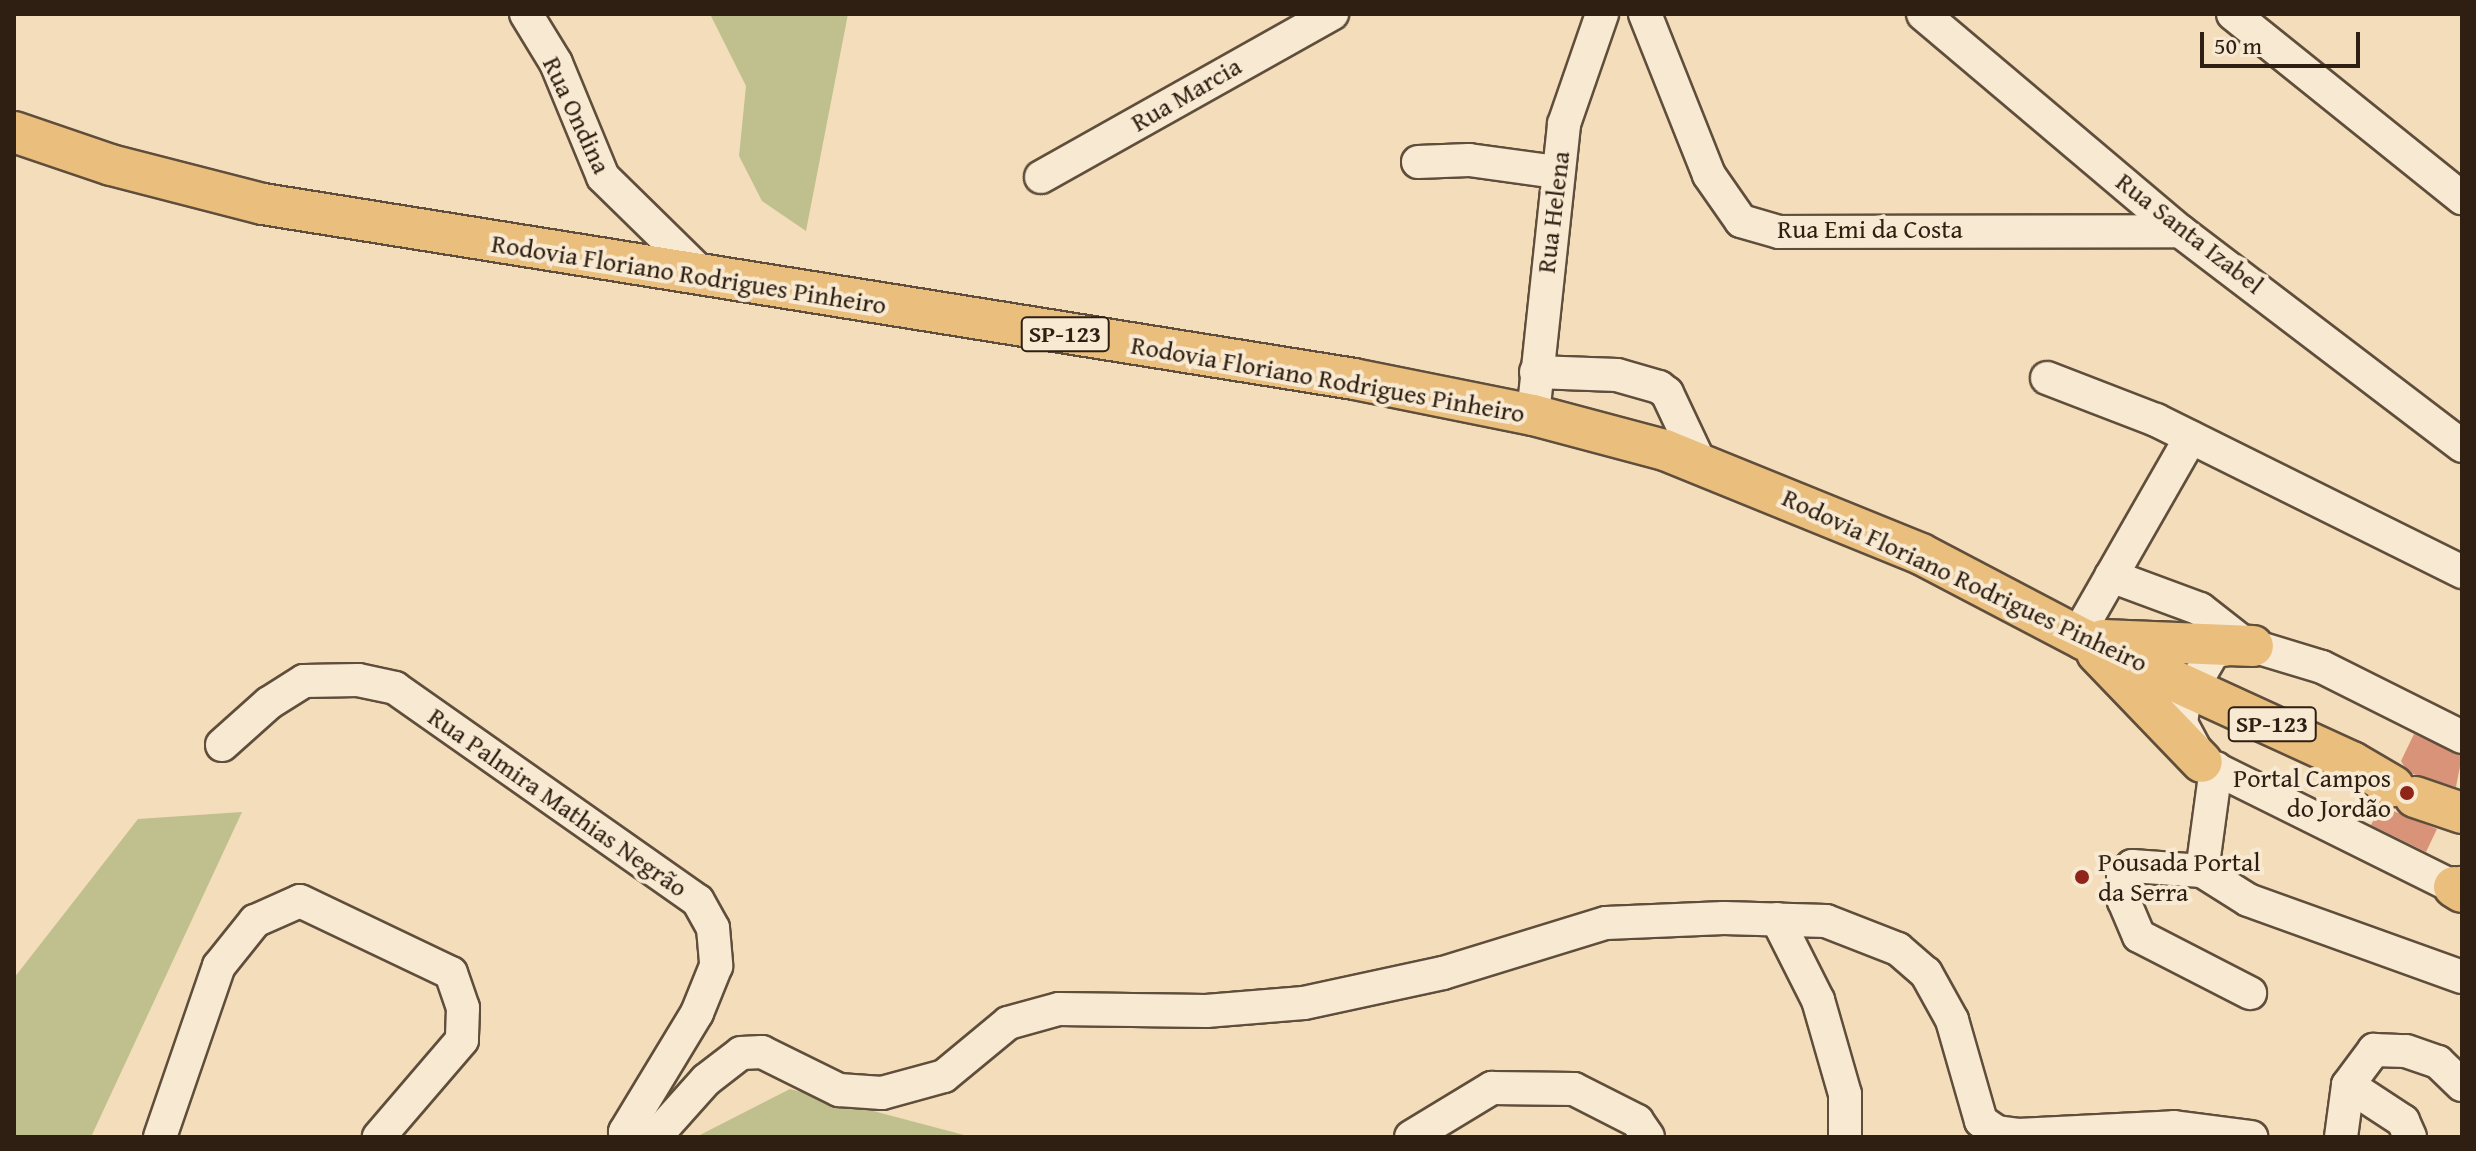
<!DOCTYPE html>
<meta charset="utf-8">
<style>
body{margin:0}
#map{position:relative;width:2476px;height:1151px;overflow:hidden;background:#f4ddba;font-family:"Gentium Book Plus",serif}
div>[style]{position:absolute}
.green>*{inset:0;background:#bfc08d}
.building>*{inset:0;background:#d89379}
.roads{filter:drop-shadow(2px 0 #604e3c) drop-shadow(-2px 0 #604e3c) drop-shadow(0 2px #604e3c) drop-shadow(0 -2px #604e3c)}
.minor>*{height:32px;margin:-16px;padding:0 16px;transform-origin:16px;border-radius:16px;background:#f8e9d2}
.major>*{height:40px;margin:-20px;padding:0 20px;transform-origin:20px;border-radius:20px;background:#eabe7d}
.dots>*{width:22px;height:22px;translate:-50% -50%;box-sizing:border-box;border:4px solid #f8e9d2;border-radius:50%}
span{translate:-50% -50%;white-space:nowrap;text-align:center;line-height:1.15;-webkit-text-stroke:8px #f8e9d2;paint-order:stroke}
.shield-label span{padding:2px 6px;background:#f8e9d2;border:2px solid;border-radius:6px;-webkit-text-stroke-width:0}
.shield-label{font-size:24px;color:#2e1f12;font-weight:700}
.street-label{font-size:26px;color:#2e1f12}
.poi-label{font-size:26px;color:#2e1f12}
.right{translate:-100% -50%;text-align:right}
.left{translate:0 -50%;text-align:left}
.frame{position:absolute;inset:0;border:16px solid #2e1f12;pointer-events:none}
.scale{position:absolute;left:2200px;top:32px;width:160px;height:36px;box-sizing:border-box;border:4px solid #2e1f12;border-top:0;padding-left:10px;font-size:24px;line-height:28px;white-space:nowrap;color:#2e1f12;-webkit-text-stroke:6px #f8e9d2;paint-order:stroke}
</style>
<div id="map">
<div class="green">
<i style="clip-path:polygon(710px 14px,848px 14px,806px 231px,762px 201px,739px 156px,746px 86px)"></i>
<i style="clip-path:polygon(242px 812px,91px 1137px,14px 1137px,14px 978px,138px 819px)"></i>
<i style="clip-path:polygon(790px 1089px,964px 1135px,696px 1137px)"></i>
</div>
<div class="building">
<i style="clip-path:polygon(2414px 734px,2462px 756px,2456px 787px,2413px 774px,2404px 766px,2401px 761px)"></i>
<i style="clip-path:polygon(2381px 806px,2437px 829px,2426px 852px,2371px 825px)"></i>
</div>
<div class="roads">
<div class="minor">
<i style="left:526px;top:14px;width:57px;rotate:58.5deg"></i>
<i style="left:556px;top:63px;width:123px;rotate:67.6deg"></i>
<i style="left:603px;top:177px;width:141px;rotate:44.4deg"></i>
<i style="left:1645px;top:14px;width:173px;rotate:68.3deg"></i>
<i style="left:1709px;top:175px;width:56px;rotate:55.2deg"></i>
<i style="left:1741px;top:221px;width:40px;rotate:16deg"></i>
<i style="left:1779px;top:232px;width:401px;rotate:-0.1deg"></i>
<i style="left:1923px;top:14px;width:336px;rotate:40.2deg"></i>
<i style="left:2180px;top:231px;width:355px;rotate:37.3deg"></i>
<i style="left:2233px;top:14px;width:294px;rotate:38.8deg"></i>
<i style="left:1418px;top:162px;width:51px;rotate:-2.2deg"></i>
<i style="left:1469px;top:160px;width:89px;rotate:7.8deg"></i>
<i style="left:1041px;top:177px;width:334px;rotate:-29.3deg"></i>
<i style="left:1536px;top:372px;width:81px;rotate:2.1deg"></i>
<i style="left:1617px;top:375px;width:44px;rotate:15.9deg"></i>
<i style="left:1659px;top:387px;width:10px;rotate:37deg"></i>
<i style="left:1667px;top:393px;width:77px;rotate:64.8deg"></i>
<i style="left:2047px;top:378px;width:117px;rotate:21.1deg"></i>
<i style="left:2156px;top:420px;width:342px;rotate:26.4deg"></i>
<i style="left:1533px;top:415px;width:293px;rotate:-83.9deg"></i>
<i style="left:1564px;top:124px;width:116px;rotate:-70.9deg"></i>
<i style="left:2111px;top:576px;width:95px;rotate:20.3deg"></i>
<i style="left:2200px;top:609px;width:57px;rotate:37.9deg"></i>
<i style="left:2077px;top:636px;width:229px;rotate:-60.2deg"></i>
<i style="left:2462px;top:737px;width:157px;rotate:-153.4deg"></i>
<i style="left:2322px;top:667px;width:72px;rotate:-163.1deg"></i>
<i style="left:2253px;top:646px;width:39px;rotate:173deg"></i>
<i style="left:2214px;top:651px;width:59px;rotate:120.5deg"></i>
<i style="left:2184px;top:702px;width:21px;rotate:98deg"></i>
<i style="left:2181px;top:723px;width:44px;rotate:61.7deg"></i>
<i style="left:2202px;top:762px;width:281px;rotate:26.4deg"></i>
<i style="left:2454px;top:887px;width:9px;rotate:-27deg"></i>
<i style="left:222px;top:745px;width:63px;rotate:-41.8deg"></i>
<i style="left:269px;top:703px;width:41px;rotate:-32.2deg"></i>
<i style="left:304px;top:681px;width:54px;rotate:-1.1deg"></i>
<i style="left:358px;top:680px;width:38px;rotate:12deg"></i>
<i style="left:395px;top:688px;width:370px;rotate:35.1deg"></i>
<i style="left:698px;top:901px;width:31px;rotate:61deg"></i>
<i style="left:713px;top:928px;width:38px;rotate:85deg"></i>
<i style="left:716px;top:966px;width:51px;rotate:112deg"></i>
<i style="left:697px;top:1013px;width:139px;rotate:121.2deg"></i>
<i style="left:625px;top:1132px;width:12px;rotate:24deg"></i>
<i style="left:2216px;top:768px;width:104px;rotate:97.7deg"></i>
<i style="left:2202px;top:871px;width:54px;rotate:32.2deg"></i>
<i style="left:2248px;top:900px;width:227px;rotate:19.8deg"></i>
<i style="left:2202px;top:871px;width:70px;rotate:-175.9deg"></i>
<i style="left:2132px;top:866px;width:15px;rotate:127deg"></i>
<i style="left:2123px;top:878px;width:23px;rotate:88deg"></i>
<i style="left:2124px;top:901px;width:38px;rotate:67deg"></i>
<i style="left:2139px;top:936px;width:125px;rotate:27.2deg"></i>
<i style="left:1777px;top:919px;width:91px;rotate:63.2deg"></i>
<i style="left:1818px;top:1000px;width:98px;rotate:74deg"></i>
<i style="left:1845px;top:1094px;width:43px;rotate:90deg"></i>
<i style="left:2348px;top:1085px;width:66px;rotate:33.2deg"></i>
<i style="left:2403px;top:1121px;width:17px;rotate:66deg"></i>
<i style="left:160px;top:1137px;width:181px;rotate:-71deg"></i>
<i style="left:219px;top:966px;width:58px;rotate:-51.3deg"></i>
<i style="left:255px;top:921px;width:49px;rotate:-24deg"></i>
<i style="left:300px;top:901px;width:167px;rotate:25.5deg"></i>
<i style="left:451px;top:973px;width:37px;rotate:71deg"></i>
<i style="left:463px;top:1008px;width:32px;rotate:92deg"></i>
<i style="left:462px;top:1040px;width:128px;rotate:130.6deg"></i>
<i style="left:655px;top:1137px;width:76px;rotate:-48.2deg"></i>
<i style="left:706px;top:1080px;width:44px;rotate:-37.6deg"></i>
<i style="left:741px;top:1053px;width:21px;rotate:-3deg"></i>
<i style="left:762px;top:1052px;width:86px;rotate:26.3deg"></i>
<i style="left:839px;top:1090px;width:43px;rotate:4deg"></i>
<i style="left:882px;top:1093px;width:64px;rotate:-15.3deg"></i>
<i style="left:944px;top:1076px;width:83px;rotate:-39.6deg"></i>
<i style="left:1008px;top:1023px;width:53px;rotate:-15.4deg"></i>
<i style="left:1059px;top:1009px;width:147px;rotate:0.8deg"></i>
<i style="left:1206px;top:1011px;width:98px;rotate:-4.7deg"></i>
<i style="left:1304px;top:1003px;width:142px;rotate:-12.2deg"></i>
<i style="left:1443px;top:973px;width:170px;rotate:-17.1deg"></i>
<i style="left:1606px;top:923px;width:118px;rotate:-2.4deg"></i>
<i style="left:1724px;top:918px;width:102px;rotate:1.7deg"></i>
<i style="left:1826px;top:921px;width:77px;rotate:21.3deg"></i>
<i style="left:1898px;top:949px;width:37px;rotate:41deg"></i>
<i style="left:1926px;top:973px;width:54px;rotate:61deg"></i>
<i style="left:1952px;top:1020px;width:105px;rotate:74deg"></i>
<i style="left:1981px;top:1121px;width:19px;rotate:35deg"></i>
<i style="left:1997px;top:1132px;width:21px;rotate:8deg"></i>
<i style="left:2018px;top:1135px;width:156px;rotate:-2.9deg"></i>
<i style="left:2174px;top:1127px;width:78px;rotate:7.4deg"></i>
<i style="left:1411px;top:1137px;width:95px;rotate:-31.2deg"></i>
<i style="left:1492px;top:1088px;width:82px;rotate:0.7deg"></i>
<i style="left:1574px;top:1089px;width:71px;rotate:26.9deg"></i>
<i style="left:1637px;top:1121px;width:19px;rotate:55deg"></i>
<i style="left:2341px;top:1137px;width:52px;rotate:-82.3deg"></i>
<i style="left:2348px;top:1085px;width:44px;rotate:-53.4deg"></i>
<i style="left:2374px;top:1050px;width:32px;rotate:2deg"></i>
<i style="left:2406px;top:1051px;width:34px;rotate:19deg"></i>
<i style="left:2438px;top:1062px;width:33px;rotate:44deg"></i>
</div>
<div class="major">
<i style="left:14px;top:132px;width:102px;rotate:18.8deg"></i>
<i style="left:111px;top:165px;width:157px;rotate:14.4deg"></i>
<i style="left:263px;top:204px;width:1105px;rotate:9.11deg"></i>
<i style="left:1354px;top:379px;width:183px;rotate:11.4deg"></i>
<i style="left:1533px;top:415px;width:137px;rotate:14.9deg"></i>
<i style="left:1665px;top:450px;width:276px;rotate:22.1deg"></i>
<i style="left:1921px;top:554px;width:183px;rotate:27.7deg"></i>
<i style="left:2083px;top:639px;width:296px;rotate:24.6deg"></i>
<i style="left:2352px;top:762px;width:48px;rotate:30.3deg"></i>
<i style="left:2103px;top:640px;width:150px;rotate:2.3deg"></i>
<i style="left:2097px;top:653px;width:151px;rotate:46.1deg"></i>
<i style="left:2415px;top:797px;width:50px;rotate:18.8deg"></i>
<i style="left:2454px;top:887px;width:9px;rotate:32deg"></i>
</div>
</div>
<div class="dots">
<i style="left:2407px;top:793px;background:#8f2418"></i>
<i style="left:2082px;top:877px;background:#8f2418"></i>
</div>
<div class="shield-label">
<span style="left:1065px;top:334px">SP-123</span>
<span style="left:2272px;top:724px">SP-123</span>
</div>
<div class="street-label">
<span style="left:1186px;top:94px;rotate:-30deg">Rua Marcia</span>
<span style="left:577px;top:115px;rotate:65deg">Rua Ondina</span>
<span style="left:1553px;top:212px;rotate:-83deg">Rua Helena</span>
<span style="left:1870px;top:229px">Rua Emi da Costa</span>
<span style="left:2190px;top:233px;rotate:38deg">Rua Santa Izabel</span>
<span style="left:689px;top:274px;rotate:9deg">Rodovia Floriano Rodrigues Pinheiro</span>
<span style="left:1328px;top:379px;rotate:10deg">Rodovia Floriano Rodrigues Pinheiro</span>
<span style="left:1965px;top:580px;rotate:25deg">Rodovia Floriano Rodrigues Pinheiro</span>
<span style="left:558px;top:802px;rotate:35deg">Rua Palmira Mathias Negrão</span>
</div>
<div class="poi-label">
<span class="right" style="left:2391px;top:793px">Portal Campos<br>do Jordão</span>
<span class="left" style="left:2098px;top:877px">Pousada Portal<br>da Serra</span>
</div>
<div class="frame"></div>
<div class="scale">50 m</div>
</div>
